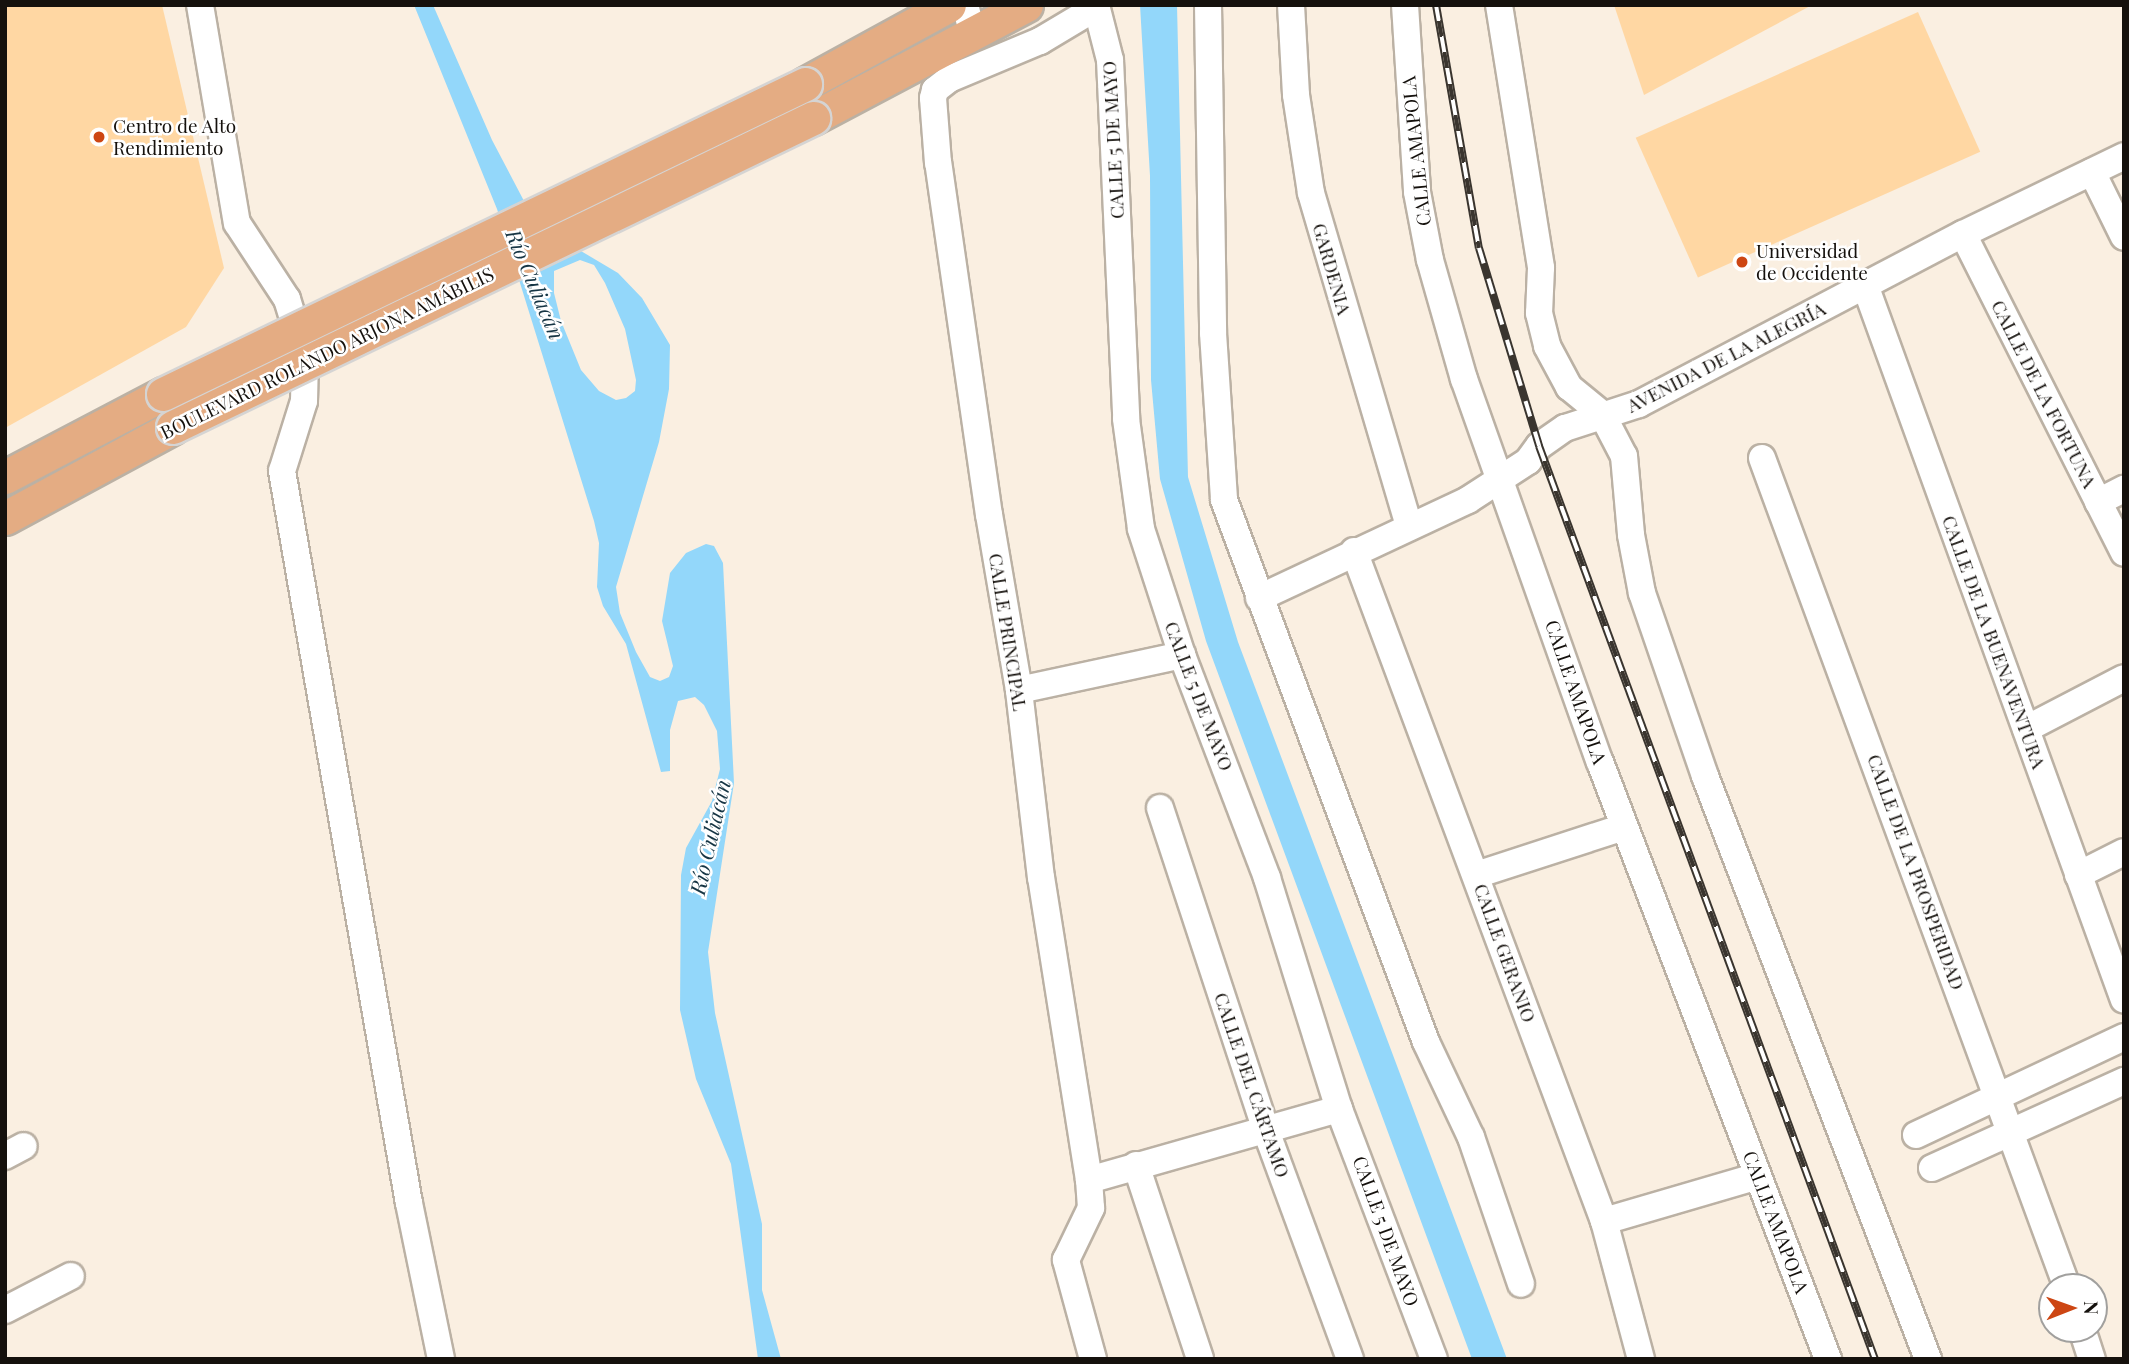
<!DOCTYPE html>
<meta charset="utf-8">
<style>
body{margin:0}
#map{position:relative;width:2129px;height:1364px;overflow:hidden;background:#faefe1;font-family:"Playfair Display",serif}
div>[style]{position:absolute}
.green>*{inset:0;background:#ffd7a3;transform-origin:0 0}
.water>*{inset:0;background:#93d7fa}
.roads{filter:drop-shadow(2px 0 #bbb1a4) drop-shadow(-2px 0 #bbb1a4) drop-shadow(0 2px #bbb1a4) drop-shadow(0 -2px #bbb1a4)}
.minor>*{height:26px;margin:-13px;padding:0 13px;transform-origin:13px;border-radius:13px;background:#fff}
.major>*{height:33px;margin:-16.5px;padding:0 16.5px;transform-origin:16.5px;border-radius:16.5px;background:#e4ac83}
.rail>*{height:8px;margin-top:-4px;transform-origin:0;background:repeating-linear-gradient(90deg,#fff 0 16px,#3a352f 0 32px);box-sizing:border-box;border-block:2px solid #3a352f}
.bridges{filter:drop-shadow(2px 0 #d5d4d3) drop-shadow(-2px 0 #d5d4d3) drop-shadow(0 2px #d5d4d3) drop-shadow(0 -2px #d5d4d3)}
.major-bridge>*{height:33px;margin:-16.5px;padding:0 16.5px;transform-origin:16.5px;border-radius:16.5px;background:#e4ac83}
.dots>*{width:19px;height:19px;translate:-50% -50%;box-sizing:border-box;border:4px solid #fff;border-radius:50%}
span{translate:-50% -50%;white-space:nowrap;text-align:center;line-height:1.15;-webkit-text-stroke:5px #fff;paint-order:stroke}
.poi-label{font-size:19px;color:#15110d}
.left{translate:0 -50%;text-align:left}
.street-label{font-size:19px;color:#15110d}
.water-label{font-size:21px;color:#163544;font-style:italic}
.frame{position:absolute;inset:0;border:7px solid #15110d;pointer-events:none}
.north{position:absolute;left:2038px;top:1273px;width:70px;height:70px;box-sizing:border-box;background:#fff;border:2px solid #a1a09e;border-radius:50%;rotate:89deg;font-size:19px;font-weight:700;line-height:28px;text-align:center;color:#15110d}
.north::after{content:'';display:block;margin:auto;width:24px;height:32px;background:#cd4613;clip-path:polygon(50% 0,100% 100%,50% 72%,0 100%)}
</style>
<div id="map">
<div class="green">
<i style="clip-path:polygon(5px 5px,162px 5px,224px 268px,186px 327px,5px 428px)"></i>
<i style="clip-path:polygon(1614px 5px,1812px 5px,1644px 95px)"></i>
<i style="left:1918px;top:12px;width:153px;height:309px;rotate:66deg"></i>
</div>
<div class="water">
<i style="clip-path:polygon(evenodd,414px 5px,433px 5px,492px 140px,524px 201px,554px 235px,618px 273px,642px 298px,670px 345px,669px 389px,659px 442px,616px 587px,620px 613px,636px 652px,650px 677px,660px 681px,669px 677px,673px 666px,662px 621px,670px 573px,686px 553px,706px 544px,714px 546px,723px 563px,734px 783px,708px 952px,715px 1013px,762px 1224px,762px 1290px,781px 1359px,758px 1359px,731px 1164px,696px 1079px,680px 1010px,681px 875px,686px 848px,712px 801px,720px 769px,717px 731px,704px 705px,695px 697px,678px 701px,670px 730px,670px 771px,661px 772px,626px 644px,603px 606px,597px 587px,599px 543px,594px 521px,497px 209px,414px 5px,580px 260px,594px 265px,605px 283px,625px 329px,636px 380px,635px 391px,626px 398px,616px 400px,599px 391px,581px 370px,561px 321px,554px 293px,554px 271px,580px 260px)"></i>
<i style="clip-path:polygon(1140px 5px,1177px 5px,1188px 477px,1238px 642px,1507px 1359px,1472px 1359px,1206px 641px,1160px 479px,1151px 380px,1150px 176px)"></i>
</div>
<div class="roads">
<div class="minor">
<i style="left:200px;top:5px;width:221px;rotate:80.4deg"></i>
<i style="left:237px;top:223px;width:91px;rotate:56.7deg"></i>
<i style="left:287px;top:299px;width:62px;rotate:73deg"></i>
<i style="left:305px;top:358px;width:43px;rotate:91.3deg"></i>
<i style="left:304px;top:401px;width:73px;rotate:107.4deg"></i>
<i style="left:282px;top:471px;width:743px;rotate:80.16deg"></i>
<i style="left:409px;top:1203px;width:159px;rotate:78.4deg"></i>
<i style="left:965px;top:5px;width:27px;rotate:75deg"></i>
<i style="left:1096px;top:5px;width:57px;rotate:75.7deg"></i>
<i style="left:1110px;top:60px;width:359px;rotate:87.4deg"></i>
<i style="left:1126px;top:419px;width:111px;rotate:82.2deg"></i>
<i style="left:1141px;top:529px;width:133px;rotate:72deg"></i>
<i style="left:1182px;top:655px;width:239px;rotate:69.1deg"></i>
<i style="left:1267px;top:878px;width:242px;rotate:72.7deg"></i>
<i style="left:1339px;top:1109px;width:267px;rotate:69.2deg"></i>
<i style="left:1208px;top:5px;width:328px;rotate:89.1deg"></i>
<i style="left:1213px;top:333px;width:167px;rotate:86.2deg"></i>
<i style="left:1224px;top:500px;width:578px;rotate:69.56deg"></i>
<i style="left:1426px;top:1042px;width:105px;rotate:64.7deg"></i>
<i style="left:1471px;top:1137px;width:155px;rotate:71.2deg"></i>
<i style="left:1291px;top:5px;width:90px;rotate:86.8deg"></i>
<i style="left:1296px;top:95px;width:99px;rotate:81.3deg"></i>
<i style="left:1311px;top:193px;width:346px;rotate:73.6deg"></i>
<i style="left:1405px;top:5px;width:187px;rotate:86.3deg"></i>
<i style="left:1417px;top:192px;width:69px;rotate:79.2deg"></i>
<i style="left:1430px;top:260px;width:124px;rotate:74.1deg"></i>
<i style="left:1464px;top:379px;width:406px;rotate:70.5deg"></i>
<i style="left:1600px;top:762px;width:639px;rotate:69.1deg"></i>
<i style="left:1499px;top:5px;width:266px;rotate:80.9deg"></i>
<i style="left:1541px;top:268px;width:45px;rotate:92.5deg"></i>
<i style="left:1539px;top:313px;width:34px;rotate:76deg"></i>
<i style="left:1547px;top:346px;width:47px;rotate:61.8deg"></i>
<i style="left:1569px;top:387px;width:43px;rotate:39.3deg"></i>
<i style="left:1602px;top:414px;width:47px;rotate:62.4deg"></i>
<i style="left:1624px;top:456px;width:79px;rotate:84.9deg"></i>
<i style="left:1631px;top:535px;width:59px;rotate:79.3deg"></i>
<i style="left:1642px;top:593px;width:194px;rotate:71deg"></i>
<i style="left:1705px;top:776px;width:624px;rotate:69.07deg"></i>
<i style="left:2092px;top:172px;width:72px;rotate:63.8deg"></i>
<i style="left:1963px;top:234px;width:357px;rotate:63.2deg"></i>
<i style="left:1865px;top:285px;width:760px;rotate:70.09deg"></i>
<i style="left:1762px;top:458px;width:883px;rotate:69.8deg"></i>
<i style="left:2098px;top:502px;width:29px;rotate:-27deg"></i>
<i style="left:1354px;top:551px;width:715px;rotate:69.54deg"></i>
<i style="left:1604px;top:1221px;width:143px;rotate:75deg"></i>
<i style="left:1259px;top:598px;width:231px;rotate:-25.1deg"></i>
<i style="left:1468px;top:500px;width:72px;rotate:-33deg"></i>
<i style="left:1528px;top:461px;width:19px;rotate:-54deg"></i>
<i style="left:1539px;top:446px;width:32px;rotate:-35deg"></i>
<i style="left:1565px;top:428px;width:78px;rotate:-18deg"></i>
<i style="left:1639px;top:404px;width:366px;rotate:-27.7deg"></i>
<i style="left:1963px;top:234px;width:179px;rotate:-25.8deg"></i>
<i style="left:1019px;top:690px;width:167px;rotate:-12.1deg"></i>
<i style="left:2026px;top:729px;width:110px;rotate:-27.5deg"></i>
<i style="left:1160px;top:808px;width:337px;rotate:71.8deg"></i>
<i style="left:1265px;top:1128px;width:246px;rotate:69.8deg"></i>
<i style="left:1476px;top:875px;width:156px;rotate:-18deg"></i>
<i style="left:2078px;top:875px;width:51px;rotate:-26.6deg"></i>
<i style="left:1916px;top:1135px;width:230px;rotate:-25.2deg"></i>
<i style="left:5px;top:1156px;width:21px;rotate:-28deg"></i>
<i style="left:1136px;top:1165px;width:204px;rotate:71.7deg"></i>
<i style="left:1932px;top:1168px;width:211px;rotate:-24.4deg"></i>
<i style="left:1089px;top:1180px;width:260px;rotate:-15.9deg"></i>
<i style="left:1604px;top:1221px;width:160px;rotate:-16.3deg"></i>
<i style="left:5px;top:1310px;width:74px;rotate:-27.3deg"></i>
<i style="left:2082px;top:1329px;width:32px;rotate:72deg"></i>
<i style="left:1093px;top:1359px;width:103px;rotate:-105.3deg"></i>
<i style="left:1066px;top:1260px;width:58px;rotate:-64.3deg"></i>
<i style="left:1091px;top:1208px;width:28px;rotate:-94deg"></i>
<i style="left:1089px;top:1180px;width:306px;rotate:-99deg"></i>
<i style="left:1041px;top:878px;width:189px;rotate:-96.7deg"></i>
<i style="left:1019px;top:690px;width:178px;rotate:-99.7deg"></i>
<i style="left:989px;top:515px;width:356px;rotate:-98.2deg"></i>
<i style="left:938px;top:163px;width:65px;rotate:-94.4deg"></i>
<i style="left:933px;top:98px;width:8px;rotate:-76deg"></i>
<i style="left:935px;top:90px;width:18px;rotate:-38deg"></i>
<i style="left:949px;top:79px;width:99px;rotate:-22.7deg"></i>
<i style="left:1040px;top:41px;width:66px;rotate:-30.8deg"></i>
</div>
<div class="major">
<i style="left:805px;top:84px;width:164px;rotate:-28.7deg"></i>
<i style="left:813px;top:118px;width:241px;rotate:-27.9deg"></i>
<i style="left:5px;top:477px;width:178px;rotate:-27.7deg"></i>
<i style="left:5px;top:518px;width:191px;rotate:-28.4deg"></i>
</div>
</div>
<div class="rail">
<i style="left:1436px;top:5px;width:247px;rotate:80deg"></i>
<i style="left:1479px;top:248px;width:207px;rotate:73.1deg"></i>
<i style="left:1539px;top:446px;width:973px;rotate:69.8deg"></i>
</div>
<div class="bridges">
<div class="major-bridge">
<i style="left:163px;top:394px;width:713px;rotate:-25.77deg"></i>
<i style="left:173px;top:427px;width:711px;rotate:-25.77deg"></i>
</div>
</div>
<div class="dots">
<i style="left:99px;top:137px;background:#cd4613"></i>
<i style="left:1742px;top:262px;background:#cd4613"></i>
</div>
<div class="poi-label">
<span class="left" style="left:113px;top:137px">Centro de Alto<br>Rendimiento</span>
<span class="left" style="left:1756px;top:262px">Universidad<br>de Occidente</span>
</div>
<div class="street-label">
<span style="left:1113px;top:140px;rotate:-93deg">CALLE 5 DE MAYO</span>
<span style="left:1416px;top:151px;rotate:-96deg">CALLE AMAPOLA</span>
<span style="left:1332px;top:269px;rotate:74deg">GARDENIA</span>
<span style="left:327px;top:353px;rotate:-26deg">BOULEVARD ROLANDO ARJONA AMÁBILIS</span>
<span style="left:1726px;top:357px;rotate:-27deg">AVENIDA DE LA ALEGRÍA</span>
<span style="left:2044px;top:394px;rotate:63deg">CALLE DE LA FORTUNA</span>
<span style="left:1008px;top:632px;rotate:81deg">CALLE PRINCIPAL</span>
<span style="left:1994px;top:642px;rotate:70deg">CALLE DE LA BUENAVENTURA</span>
<span style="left:1576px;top:692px;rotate:71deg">CALLE AMAPOLA</span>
<span style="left:1199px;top:696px;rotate:69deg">CALLE 5 DE MAYO</span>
<span style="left:1916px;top:872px;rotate:70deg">CALLE DE LA PROSPERIDAD</span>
<span style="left:1505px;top:953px;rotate:70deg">CALLE GERANIO</span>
<span style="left:1252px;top:1085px;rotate:71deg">CALLE DEL CÁRTAMO</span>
<span style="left:1776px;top:1222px;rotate:69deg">CALLE AMAPOLA</span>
<span style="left:1386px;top:1231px;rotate:70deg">CALLE 5 DE MAYO</span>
</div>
<div class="water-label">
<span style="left:536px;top:284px;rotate:67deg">Río Culiacán</span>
<span style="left:709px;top:837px;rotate:-77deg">Río Culiacán</span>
</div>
<div class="frame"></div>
<div class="north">N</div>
</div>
